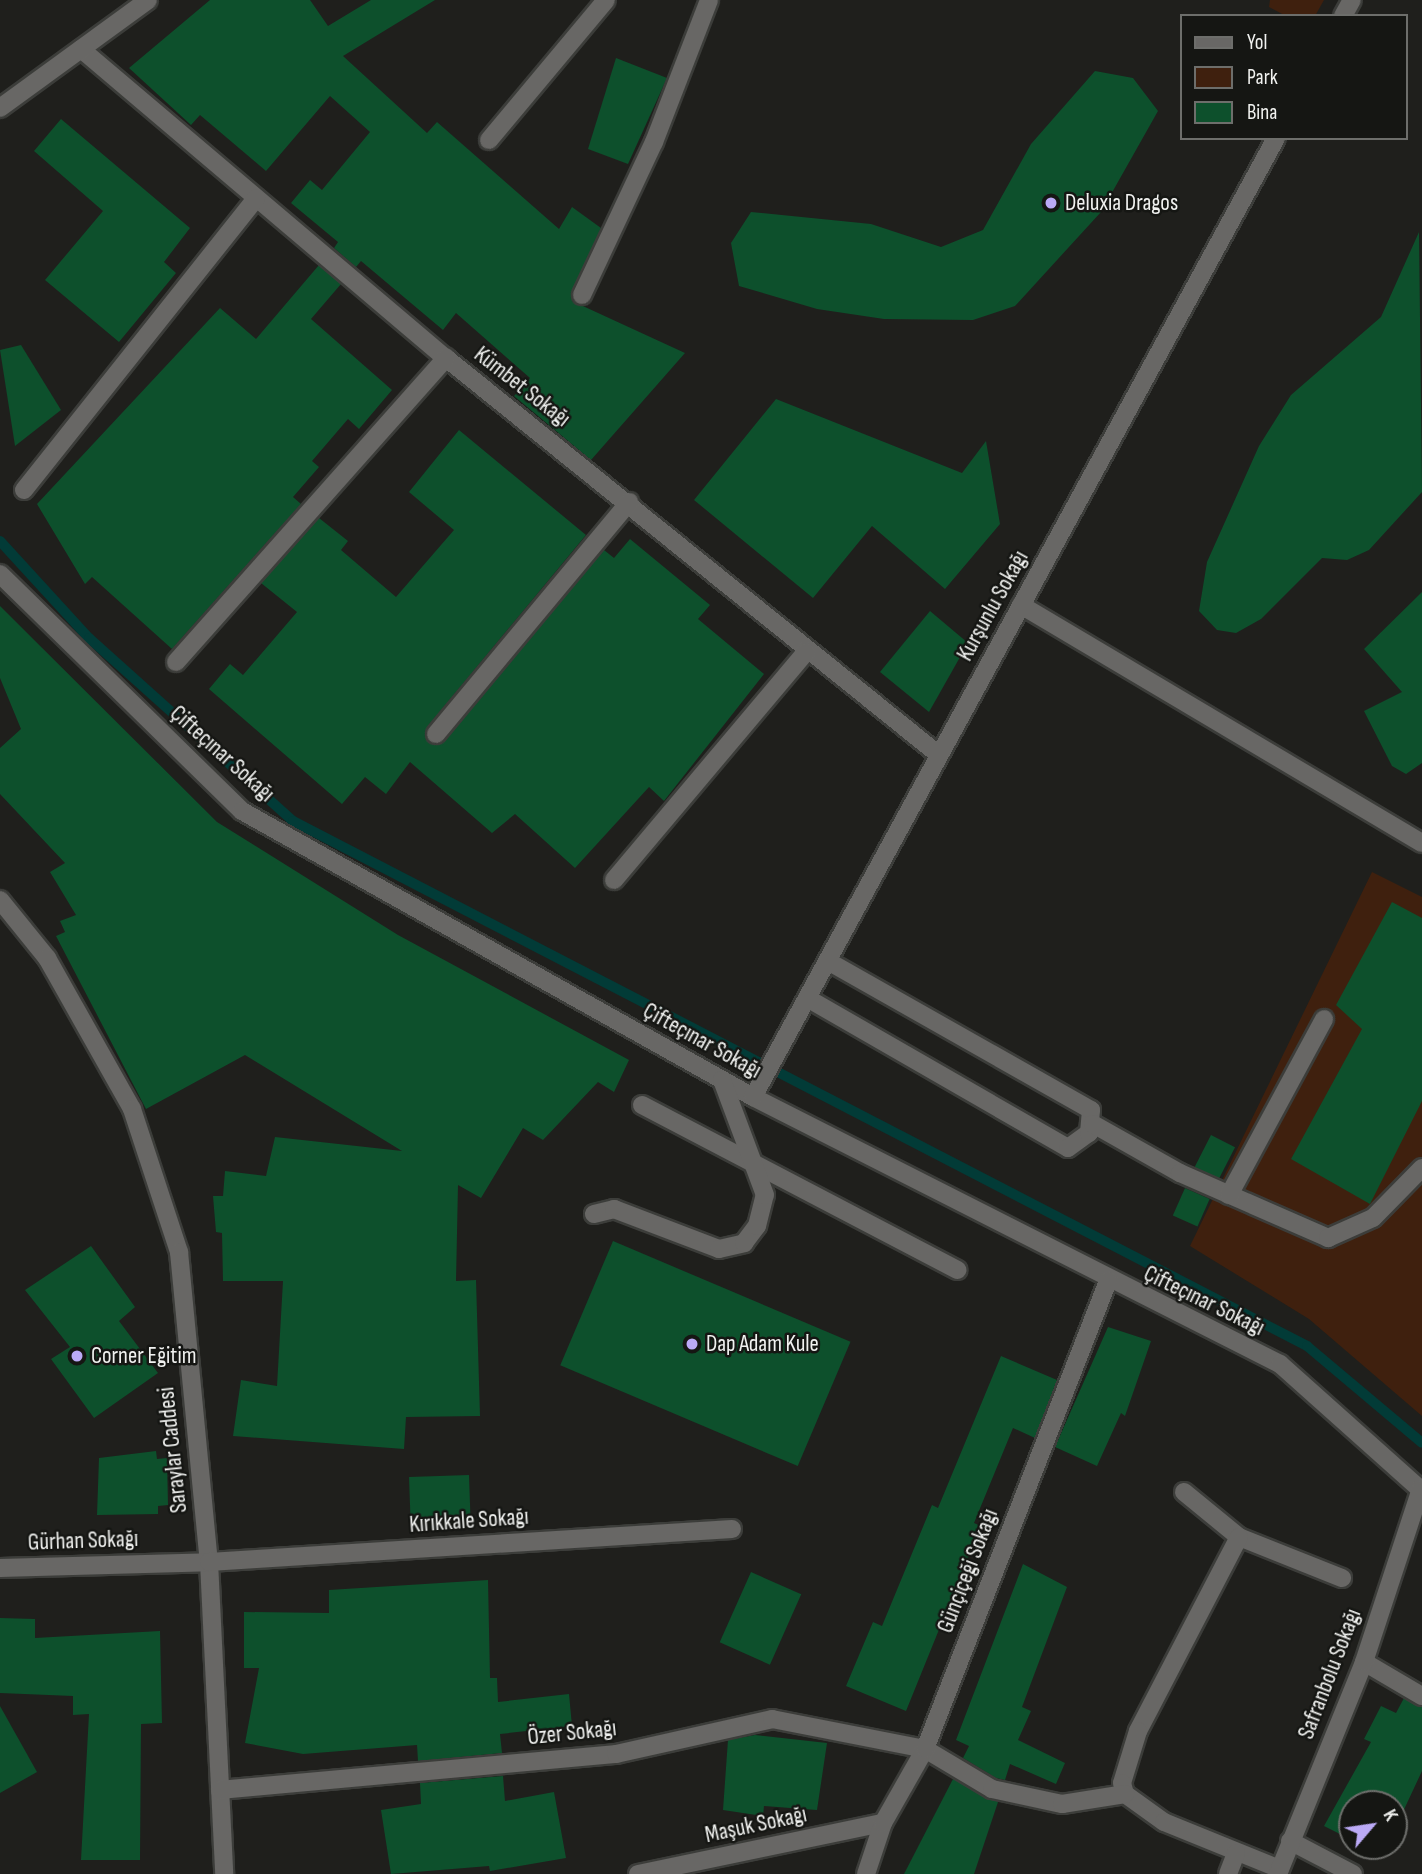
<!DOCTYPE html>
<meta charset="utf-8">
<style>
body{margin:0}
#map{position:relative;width:1422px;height:1874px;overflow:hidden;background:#1f1f1c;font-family:"Sofia Sans Condensed",sans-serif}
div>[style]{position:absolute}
.green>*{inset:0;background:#3f200e}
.stream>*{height:10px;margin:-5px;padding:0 5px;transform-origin:5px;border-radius:5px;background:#023b37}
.building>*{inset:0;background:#0d502c;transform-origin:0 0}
.roads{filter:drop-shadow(2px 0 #3c3d3a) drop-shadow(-2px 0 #3c3d3a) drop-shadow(0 2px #3c3d3a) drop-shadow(0 -2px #3c3d3a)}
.minor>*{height:18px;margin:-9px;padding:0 9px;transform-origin:9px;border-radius:9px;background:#686765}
.dots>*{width:19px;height:19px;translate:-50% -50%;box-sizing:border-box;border:4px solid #151613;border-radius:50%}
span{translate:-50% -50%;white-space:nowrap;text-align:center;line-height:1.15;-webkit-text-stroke:5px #151613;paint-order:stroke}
.poi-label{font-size:23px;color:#f1f2f0}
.left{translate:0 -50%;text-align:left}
.street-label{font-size:23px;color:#f1f2f0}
.legend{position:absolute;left:1180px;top:14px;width:228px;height:126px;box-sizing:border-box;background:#151613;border:2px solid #6d6e6b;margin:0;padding:9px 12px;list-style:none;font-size:21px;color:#f1f2f0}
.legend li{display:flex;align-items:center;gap:14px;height:35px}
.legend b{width:35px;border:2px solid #6d6e6b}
.north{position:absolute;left:1338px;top:1790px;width:70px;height:70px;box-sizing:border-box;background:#151613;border:2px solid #6d6e6b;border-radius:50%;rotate:61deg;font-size:19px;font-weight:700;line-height:28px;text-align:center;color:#f1f2f0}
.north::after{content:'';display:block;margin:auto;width:24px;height:32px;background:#bbaaf6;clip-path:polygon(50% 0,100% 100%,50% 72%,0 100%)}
</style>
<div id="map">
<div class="green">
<i style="clip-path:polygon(1270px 0,1324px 0,1315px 16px,1286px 16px,1269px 7px)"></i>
<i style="clip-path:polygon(1372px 872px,1422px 897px,1422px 1416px,1309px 1319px,1190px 1246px)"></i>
</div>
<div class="stream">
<i style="left:0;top:541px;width:132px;rotate:47.5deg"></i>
<i style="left:89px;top:638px;width:274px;rotate:41.9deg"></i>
<i style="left:293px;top:821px;width:1142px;rotate:27.37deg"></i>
<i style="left:1307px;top:1346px;width:150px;rotate:40.1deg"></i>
</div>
<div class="building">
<i style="clip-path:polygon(210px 0,310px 0,328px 26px,371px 0,435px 0,343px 56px,427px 133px,437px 122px,559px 229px,572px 207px,601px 228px,572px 301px,685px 353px,591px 460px,514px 396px,530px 378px,456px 313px,443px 330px,361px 261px,356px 267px,334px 248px,338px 242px,291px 203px,310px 180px,322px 190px,370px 132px,330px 96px,266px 171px,200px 115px,191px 125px,129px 68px)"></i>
<i style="clip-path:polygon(616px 58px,667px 78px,628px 164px,588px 149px)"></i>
<i style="clip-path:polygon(1095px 71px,1133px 78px,1158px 111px,1101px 212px,1015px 306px,973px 320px,884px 319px,817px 309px,739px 286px,731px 243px,751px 212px,871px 224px,941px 247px,983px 230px,1031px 144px)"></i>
<i style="clip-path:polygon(61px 119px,190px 228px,164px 262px,176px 273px,119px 342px,45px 280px,103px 211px,34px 151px)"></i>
<i style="clip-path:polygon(1419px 232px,1422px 492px,1369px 550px,1347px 560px,1322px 558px,1261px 619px,1236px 633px,1217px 630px,1199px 611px,1207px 562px,1259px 446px,1291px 395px,1381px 317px)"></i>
<i style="clip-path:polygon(319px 265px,341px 284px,311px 319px,392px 390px,359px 429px,348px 419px,312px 461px,319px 467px,293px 497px,301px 504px,172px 649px,92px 577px,85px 584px,37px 504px,220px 308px,256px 339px)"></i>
<i style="clip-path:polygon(21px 345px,61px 410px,15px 446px,0 350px)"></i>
<i style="clip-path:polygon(776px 399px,962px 473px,986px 441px,1000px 524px,945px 589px,872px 526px,813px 598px,694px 500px)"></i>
<i style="clip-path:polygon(459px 430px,586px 535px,427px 727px,429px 743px,445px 741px,604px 550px,614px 558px,630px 539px,710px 605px,698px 619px,764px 674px,664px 801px,649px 787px,575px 868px,515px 814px,492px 833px,410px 762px,386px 794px,365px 777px,342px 804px,209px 689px,230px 664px,243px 675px,297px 612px,261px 583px,319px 518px,348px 541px,341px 550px,396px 597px,454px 530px,409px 492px)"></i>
<i style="clip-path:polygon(1422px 592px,1422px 763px,1406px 774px,1392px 766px,1364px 711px,1402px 692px,1364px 649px)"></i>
<i style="clip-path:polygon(0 606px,217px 822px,398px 935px,629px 1060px,614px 1092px,598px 1082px,543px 1140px,523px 1128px,481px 1198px,458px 1185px,456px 1281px,476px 1280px,480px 1416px,406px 1417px,404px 1449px,233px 1436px,241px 1380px,277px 1386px,283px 1281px,223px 1281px,222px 1233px,216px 1232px,213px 1196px,223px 1196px,225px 1171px,266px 1176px,275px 1137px,402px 1151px,245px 1055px,146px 1109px,56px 936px,65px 932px,60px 921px,76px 915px,50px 872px,65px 863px,0 794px,0 748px,21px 729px,0 678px)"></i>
<i style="clip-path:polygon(930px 611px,968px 643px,929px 712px,880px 672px)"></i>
<i style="clip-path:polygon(1392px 902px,1422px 918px,1422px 1101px,1370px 1204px,1291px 1159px,1362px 1029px,1336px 1005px)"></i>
<i style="left:1211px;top:1135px;width:27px;height:36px;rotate:27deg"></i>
<i style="left:1185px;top:1188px;width:27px;height:30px;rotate:24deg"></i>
<i style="left:613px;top:1241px;width:258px;height:135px;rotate:23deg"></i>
<i style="clip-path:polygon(91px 1246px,135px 1307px,119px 1321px,158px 1373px,94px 1418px,51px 1359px,70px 1347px,25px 1290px)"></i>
<i style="clip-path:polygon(1108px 1327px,1151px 1341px,1125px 1416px,1121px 1413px,1097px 1466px,1055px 1447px)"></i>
<i style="clip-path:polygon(1001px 1356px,1057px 1380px,1035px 1438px,1013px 1428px,974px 1523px,981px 1526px,906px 1711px,846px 1686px,873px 1622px,882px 1626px,932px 1505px,938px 1508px)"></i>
<i style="clip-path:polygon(156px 1451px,157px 1459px,167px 1458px,168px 1505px,158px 1506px,158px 1514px,97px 1515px,99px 1458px)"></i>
<i style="left:469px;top:1475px;width:52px;height:60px;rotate:88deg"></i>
<i style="clip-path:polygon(1023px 1564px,1067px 1587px,1022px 1707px,1031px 1711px,1018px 1740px,1065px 1763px,1056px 1784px,1010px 1764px,1005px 1780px,996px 1778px,963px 1758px,969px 1746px,956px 1740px)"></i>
<i style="left:751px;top:1572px;width:55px;height:77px;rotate:24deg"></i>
<i style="clip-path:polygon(488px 1580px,490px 1678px,497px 1678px,498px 1702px,569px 1694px,572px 1726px,500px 1734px,502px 1753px,418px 1761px,417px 1745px,303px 1754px,245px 1743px,259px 1668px,244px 1668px,244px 1612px,329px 1613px,329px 1590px)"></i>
<i style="clip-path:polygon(0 1618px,35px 1619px,35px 1638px,160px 1631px,162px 1723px,141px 1724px,140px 1860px,81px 1860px,89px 1714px,73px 1715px,73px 1696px,0 1693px)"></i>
<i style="clip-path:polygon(1404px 1698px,1422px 1707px,1422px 1771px,1394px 1831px,1394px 1804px,1352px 1804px,1352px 1840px,1324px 1826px,1371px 1742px,1364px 1739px,1381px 1706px,1396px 1713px)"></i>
<i style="clip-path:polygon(0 1706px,37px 1772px,0 1793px)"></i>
<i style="clip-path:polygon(755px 1735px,827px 1743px,817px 1810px,764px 1806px,763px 1816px,723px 1810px,728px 1740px)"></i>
<i style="clip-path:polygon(503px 1776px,505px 1801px,554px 1792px,566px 1858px,490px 1871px,489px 1866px,391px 1874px,381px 1810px,421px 1804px,420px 1783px)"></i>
<i style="clip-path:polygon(953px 1779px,998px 1802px,974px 1874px,904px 1874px)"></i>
</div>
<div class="roads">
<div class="minor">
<i style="left:1343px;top:16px;width:18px;rotate:-61deg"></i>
<i style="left:81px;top:49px;width:478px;rotate:40.3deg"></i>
<i style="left:446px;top:358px;width:633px;rotate:38.84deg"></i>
<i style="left:0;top:108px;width:183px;rotate:-36.1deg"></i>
<i style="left:489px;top:140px;width:182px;rotate:-50.1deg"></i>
<i style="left:582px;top:295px;width:169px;rotate:-64.8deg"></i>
<i style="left:654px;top:142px;width:152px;rotate:-68.8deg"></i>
<i style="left:24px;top:490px;width:373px;rotate:-51.5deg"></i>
<i style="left:0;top:574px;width:339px;rotate:44.4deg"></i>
<i style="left:242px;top:811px;width:586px;rotate:29.24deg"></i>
<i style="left:753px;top:1097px;width:591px;rotate:26.87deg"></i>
<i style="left:1280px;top:1364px;width:191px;rotate:41.8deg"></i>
<i style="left:1021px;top:605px;width:466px;rotate:30.7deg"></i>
<i style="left:176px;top:662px;width:407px;rotate:-48.4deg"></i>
<i style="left:436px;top:734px;width:302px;rotate:-50.2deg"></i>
<i style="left:614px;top:880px;width:298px;rotate:-49.9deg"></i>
<i style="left:0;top:900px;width:75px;rotate:51deg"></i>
<i style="left:47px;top:958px;width:173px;rotate:60.6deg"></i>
<i style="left:132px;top:1109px;width:151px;rotate:71.8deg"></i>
<i style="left:179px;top:1252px;width:311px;rotate:84.5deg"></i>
<i style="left:209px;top:1562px;width:312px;rotate:87.2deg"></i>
<i style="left:807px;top:998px;width:301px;rotate:29.9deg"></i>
<i style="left:1068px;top:1148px;width:26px;rotate:-36deg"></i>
<i style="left:1089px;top:1133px;width:23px;rotate:-85deg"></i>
<i style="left:1091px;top:1110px;width:302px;rotate:-150.5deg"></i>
<i style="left:753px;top:1097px;width:1092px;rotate:-61.39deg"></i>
<i style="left:642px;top:1105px;width:356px;rotate:27.6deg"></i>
<i style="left:1093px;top:1124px;width:100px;rotate:29.4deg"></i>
<i style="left:1180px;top:1173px;width:162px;rotate:23.7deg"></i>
<i style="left:1328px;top:1238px;width:49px;rotate:-24deg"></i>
<i style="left:1373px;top:1218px;width:70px;rotate:-45.6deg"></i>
<i style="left:1229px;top:1195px;width:200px;rotate:-61.6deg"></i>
<i style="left:594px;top:1214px;width:21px;rotate:-14deg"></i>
<i style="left:614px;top:1209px;width:112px;rotate:20.9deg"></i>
<i style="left:719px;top:1249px;width:26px;rotate:-13deg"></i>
<i style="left:744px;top:1243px;width:21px;rotate:-53deg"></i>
<i style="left:757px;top:1226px;width:32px;rotate:-76deg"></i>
<i style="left:765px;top:1195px;width:123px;rotate:-110.5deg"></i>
<i style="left:1184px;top:1492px;width:71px;rotate:39.3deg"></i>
<i style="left:1239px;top:1537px;width:111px;rotate:21.7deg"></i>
<i style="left:1239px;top:1537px;width:219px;rotate:117.5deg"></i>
<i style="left:1138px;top:1731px;width:54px;rotate:107.1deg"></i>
<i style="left:1122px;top:1783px;width:11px;rotate:75deg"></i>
<i style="left:1125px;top:1794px;width:48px;rotate:35.7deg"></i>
<i style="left:1164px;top:1822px;width:125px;rotate:22.1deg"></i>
<i style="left:0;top:1568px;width:209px;rotate:-1.6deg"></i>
<i style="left:209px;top:1562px;width:524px;rotate:-3.61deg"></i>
<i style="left:1364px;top:1662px;width:67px;rotate:30.4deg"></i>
<i style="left:220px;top:1790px;width:398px;rotate:-5.2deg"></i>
<i style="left:616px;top:1754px;width:160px;rotate:-12.6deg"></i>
<i style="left:772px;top:1719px;width:156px;rotate:11.1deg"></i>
<i style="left:925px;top:1749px;width:78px;rotate:30.8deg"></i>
<i style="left:992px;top:1789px;width:72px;rotate:12.1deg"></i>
<i style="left:1062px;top:1804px;width:64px;rotate:-9deg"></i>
<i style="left:1290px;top:1841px;width:71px;rotate:27.6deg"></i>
<i style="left:638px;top:1874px;width:250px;rotate:-11.8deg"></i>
<i style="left:866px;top:1874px;width:54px;rotate:-71.6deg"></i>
<i style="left:883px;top:1823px;width:85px;rotate:-60.4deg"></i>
<i style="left:925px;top:1749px;width:503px;rotate:-68.64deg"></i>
<i style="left:1228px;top:1874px;width:22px;rotate:-69deg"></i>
<i style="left:1278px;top:1874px;width:229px;rotate:-67.9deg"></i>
<i style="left:1364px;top:1662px;width:182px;rotate:-71.8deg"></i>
</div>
</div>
<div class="dots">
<i style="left:1051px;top:203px;background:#bbaaf6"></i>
<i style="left:692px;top:1344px;background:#bbaaf6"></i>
<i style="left:77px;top:1356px;background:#bbaaf6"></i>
</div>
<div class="poi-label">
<span class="left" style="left:1065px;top:203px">Deluxia Dragos</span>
<span class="left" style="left:706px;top:1344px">Dap Adam Kule</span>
<span class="left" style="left:91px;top:1356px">Corner Eğitim</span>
</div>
<div class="street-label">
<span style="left:522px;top:387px;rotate:38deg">Kümbet Sokağı</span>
<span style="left:993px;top:606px;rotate:-61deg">Kurşunlu Sokağı</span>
<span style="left:222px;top:754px;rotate:42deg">Çifteçınar Sokağı</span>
<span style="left:702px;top:1041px;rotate:29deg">Çifteçınar Sokağı</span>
<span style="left:1204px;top:1301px;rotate:26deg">Çifteçınar Sokağı</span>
<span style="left:173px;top:1450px;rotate:-96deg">Saraylar Caddesi</span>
<span style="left:469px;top:1521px;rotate:-4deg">Kırıkkale Sokağı</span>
<span style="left:83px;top:1541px;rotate:-2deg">Gürhan Sokağı</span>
<span style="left:968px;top:1571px;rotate:-69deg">Günçiçeği Sokağı</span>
<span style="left:1330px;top:1674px;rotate:-69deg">Safranbolu Sokağı</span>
<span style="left:572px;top:1733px;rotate:-6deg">Özer Sokağı</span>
<span style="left:756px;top:1825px;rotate:-12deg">Maşuk Sokağı</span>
</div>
<ul class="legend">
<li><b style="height:9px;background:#686765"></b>Yol</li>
<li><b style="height:19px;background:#3f200e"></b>Park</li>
<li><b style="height:19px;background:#0d502c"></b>Bina</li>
</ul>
<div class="north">K</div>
</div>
